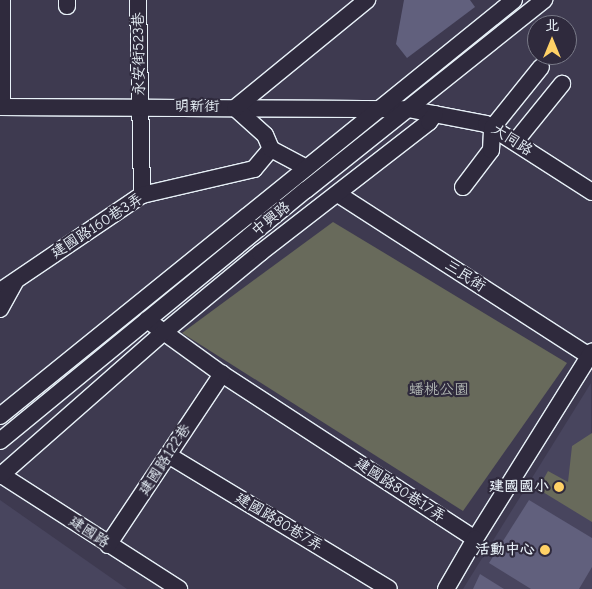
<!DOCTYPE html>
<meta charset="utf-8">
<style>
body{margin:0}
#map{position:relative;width:592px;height:589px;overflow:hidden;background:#3e3a50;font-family:"Comic Neue","LXGW WenKai TC",sans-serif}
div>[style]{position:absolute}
.built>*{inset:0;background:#48455e}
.green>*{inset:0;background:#686a5b}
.building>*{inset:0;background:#61607d}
.roads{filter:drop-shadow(1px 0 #e8f1f8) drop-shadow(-1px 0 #e8f1f8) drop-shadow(0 1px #e8f1f8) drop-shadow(0 -1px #e8f1f8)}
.minor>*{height:16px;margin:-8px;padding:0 8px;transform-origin:8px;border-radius:8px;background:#2f2a3d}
.dots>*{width:14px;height:14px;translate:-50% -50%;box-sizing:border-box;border:2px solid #2f2a3d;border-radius:50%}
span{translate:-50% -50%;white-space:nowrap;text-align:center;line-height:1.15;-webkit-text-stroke:4.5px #2f2a3d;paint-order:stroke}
.street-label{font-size:15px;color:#e8f1f8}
.park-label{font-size:15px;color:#aeb4b1}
.poi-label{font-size:15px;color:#e8f1f8;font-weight:700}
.right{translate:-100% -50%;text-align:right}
.north{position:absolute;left:527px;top:15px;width:50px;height:50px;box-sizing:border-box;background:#2f2a3d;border:1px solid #797a88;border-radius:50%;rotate:0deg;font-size:14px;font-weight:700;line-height:20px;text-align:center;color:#e8f1f8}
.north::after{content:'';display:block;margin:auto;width:18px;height:22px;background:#ffd166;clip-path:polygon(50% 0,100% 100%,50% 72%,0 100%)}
</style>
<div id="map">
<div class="built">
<i style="clip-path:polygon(591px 383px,592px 589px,463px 589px)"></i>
<i style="clip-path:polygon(0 500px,127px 589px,0 589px)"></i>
</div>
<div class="green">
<i style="clip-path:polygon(333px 222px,567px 363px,463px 511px,182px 333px)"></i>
<i style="clip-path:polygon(592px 433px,592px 522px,538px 489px,548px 471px,568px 482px,572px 446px)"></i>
</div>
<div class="building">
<i style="clip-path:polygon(404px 0,470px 0,475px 7px,407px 58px,396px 44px)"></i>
<i style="clip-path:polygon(529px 500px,592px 538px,592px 567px,579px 589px,531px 589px,489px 563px)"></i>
<i style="clip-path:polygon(480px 574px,504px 589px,473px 589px)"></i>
</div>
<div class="roads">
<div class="minor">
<i style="left:2px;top:0;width:107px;rotate:90deg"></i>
<i style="left:67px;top:0;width:6px;rotate:90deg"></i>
<i style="left:138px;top:0;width:195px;rotate:88.8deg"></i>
<i style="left:0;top:107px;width:408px;rotate:0.3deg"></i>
<i style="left:408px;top:109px;width:79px;rotate:10.9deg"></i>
<i style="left:486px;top:124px;width:126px;rotate:32.7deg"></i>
<i style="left:515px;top:142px;width:75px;rotate:-51deg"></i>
<i style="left:271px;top:149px;width:15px;rotate:-113deg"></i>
<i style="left:265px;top:135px;width:40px;rotate:-138deg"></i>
<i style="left:235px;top:108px;width:171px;rotate:-39.3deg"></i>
<i style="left:463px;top:187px;width:46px;rotate:-52.9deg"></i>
<i style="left:491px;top:150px;width:22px;rotate:-87deg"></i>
<i style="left:492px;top:128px;width:78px;rotate:-51.2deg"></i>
<i style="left:338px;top:194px;width:302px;rotate:32.8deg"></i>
<i style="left:0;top:291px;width:171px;rotate:-34.1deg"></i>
<i style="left:142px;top:195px;width:115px;rotate:-13.1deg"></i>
<i style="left:254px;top:169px;width:26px;rotate:-50deg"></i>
<i style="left:271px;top:149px;width:40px;rotate:28deg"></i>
<i style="left:0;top:309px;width:31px;rotate:-61deg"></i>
<i style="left:147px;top:320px;width:92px;rotate:35.8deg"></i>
<i style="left:222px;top:374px;width:302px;rotate:33.1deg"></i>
<i style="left:475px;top:539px;width:221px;rotate:-58deg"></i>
<i style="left:0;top:416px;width:661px;rotate:-38.98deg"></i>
<i style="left:0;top:441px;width:396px;rotate:-39.4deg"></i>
<i style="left:306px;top:190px;width:305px;rotate:-38.6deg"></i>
<i style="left:168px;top:455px;width:258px;rotate:31.2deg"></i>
<i style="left:0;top:474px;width:213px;rotate:32.7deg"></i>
<i style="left:0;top:476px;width:217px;rotate:-41.3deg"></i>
<i style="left:163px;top:333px;width:126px;rotate:-39.5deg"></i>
<i style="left:260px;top:253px;width:214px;rotate:-37.8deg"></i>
<i style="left:429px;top:122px;width:10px;rotate:-53deg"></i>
<i style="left:108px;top:545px;width:206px;rotate:-56.3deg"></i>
<i style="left:446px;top:589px;width:58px;rotate:-59.9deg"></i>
</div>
</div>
<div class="dots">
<i style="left:559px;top:487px;background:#ffd166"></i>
<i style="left:545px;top:550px;background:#ffd166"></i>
</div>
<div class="street-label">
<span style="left:139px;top:54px;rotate:-91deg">永安街523巷</span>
<span style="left:197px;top:107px">明新街</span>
<span style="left:512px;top:140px;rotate:33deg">大同路</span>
<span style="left:271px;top:219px;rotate:-39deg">中興路</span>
<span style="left:97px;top:226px;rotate:-33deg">建國路160巷3弄</span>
<span style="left:465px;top:276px;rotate:33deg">三民街</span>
<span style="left:165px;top:460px;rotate:-57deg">建國路122巷</span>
<span style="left:400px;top:490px;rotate:33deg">建國路80巷17弄</span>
<span style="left:279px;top:522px;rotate:31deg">建國路80巷7弄</span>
<span style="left:89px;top:532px;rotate:33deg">建國路</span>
</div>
<div class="park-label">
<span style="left:439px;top:390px">蟠桃公園</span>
</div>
<div class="poi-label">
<span class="right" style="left:549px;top:487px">建國國小</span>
<span class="right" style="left:535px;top:550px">活動中心</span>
</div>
<div class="north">北</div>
</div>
